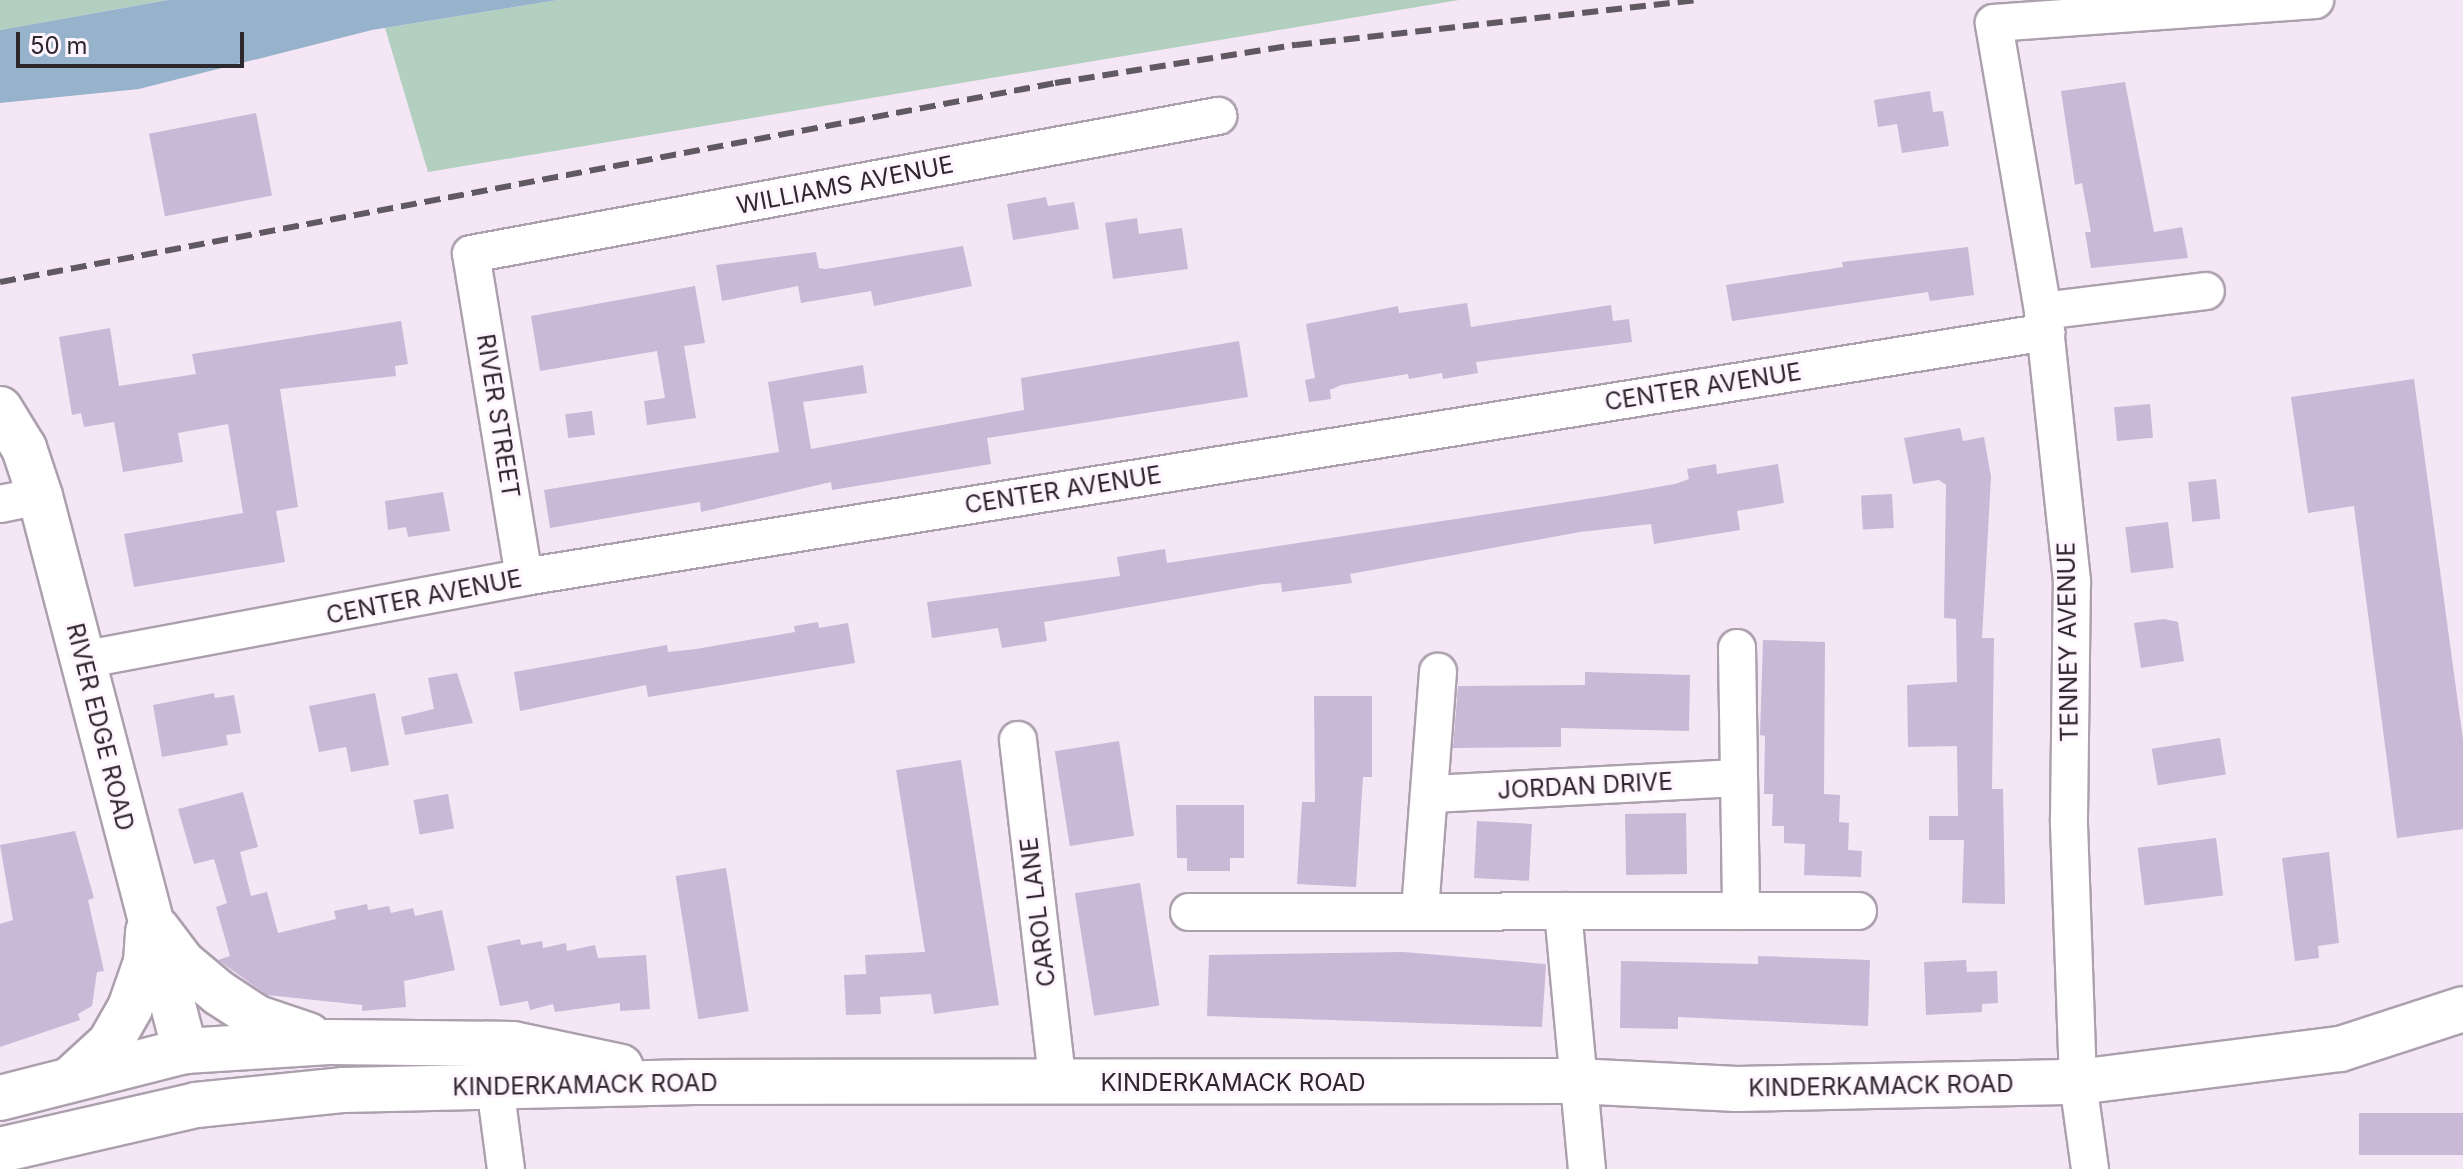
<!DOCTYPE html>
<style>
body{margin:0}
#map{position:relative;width:2463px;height:1169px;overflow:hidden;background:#f4e6f5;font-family:Inter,sans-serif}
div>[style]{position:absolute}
.green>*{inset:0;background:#b2cfc0}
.water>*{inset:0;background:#97b3cb}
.building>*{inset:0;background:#c9b8d6;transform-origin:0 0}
.roads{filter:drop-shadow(2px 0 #ada0ae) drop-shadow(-2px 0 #ada0ae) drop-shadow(0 2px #ada0ae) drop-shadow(0 -2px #ada0ae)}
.minor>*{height:36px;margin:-18px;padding:0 18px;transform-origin:18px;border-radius:18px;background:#fff}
.major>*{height:44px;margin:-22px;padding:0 22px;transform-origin:22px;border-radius:22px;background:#fff}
.rail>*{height:6px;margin-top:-3px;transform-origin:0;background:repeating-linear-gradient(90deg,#605961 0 16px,transparent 0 24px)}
span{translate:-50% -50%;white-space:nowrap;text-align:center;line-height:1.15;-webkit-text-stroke:6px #fef5fe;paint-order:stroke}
.street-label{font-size:24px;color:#2d282d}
.scale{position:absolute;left:16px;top:32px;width:228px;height:36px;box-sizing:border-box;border:4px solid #2d282d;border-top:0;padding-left:10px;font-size:24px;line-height:28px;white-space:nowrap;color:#2d282d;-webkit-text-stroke:6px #fef5fe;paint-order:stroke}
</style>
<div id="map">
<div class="green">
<i style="clip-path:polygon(0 0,168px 0,0 30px)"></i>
<i style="clip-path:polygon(558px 0,1459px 0,428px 172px,385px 28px)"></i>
</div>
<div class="water">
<i style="clip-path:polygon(168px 0,558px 0,372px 30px,139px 89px,0 103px,0 30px)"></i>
</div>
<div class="building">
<i style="clip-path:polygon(2125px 82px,2154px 232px,2182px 227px,2188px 258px,2091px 268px,2085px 232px,2091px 232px,2082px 183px,2075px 185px,2061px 91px)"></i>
<i style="clip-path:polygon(1930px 91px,1933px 112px,1943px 111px,1949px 146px,1902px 153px,1897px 124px,1878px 127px,1874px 100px)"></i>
<i style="left:256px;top:113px;width:84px;height:109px;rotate:79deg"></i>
<i style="clip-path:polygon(1046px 197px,1048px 206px,1074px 202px,1079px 229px,1013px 240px,1007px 204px)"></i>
<i style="clip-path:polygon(1137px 218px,1139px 234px,1182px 228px,1188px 269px,1113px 279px,1105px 223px)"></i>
<i style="clip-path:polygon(963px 246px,972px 286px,874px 306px,871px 291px,801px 303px,798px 286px,722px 301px,716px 265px,816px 252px,819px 268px,826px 269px)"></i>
<i style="clip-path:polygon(1968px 247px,1974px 295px,1930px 301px,1928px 292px,1732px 321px,1726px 285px,1843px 267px,1842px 262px)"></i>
<i style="clip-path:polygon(695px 286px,705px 343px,684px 346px,696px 418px,647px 425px,644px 401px,665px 398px,657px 351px,540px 371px,531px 316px)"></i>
<i style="clip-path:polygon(1467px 303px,1471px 327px,1611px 305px,1613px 321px,1629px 319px,1632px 342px,1476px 362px,1478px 373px,1443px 379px,1442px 373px,1409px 379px,1408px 374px,1341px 385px,1330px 390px,1331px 399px,1309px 402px,1305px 380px,1315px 378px,1306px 324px,1398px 306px,1399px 313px)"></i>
<i style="clip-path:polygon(401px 321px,408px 364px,395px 366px,396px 376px,280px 389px,298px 507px,276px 511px,285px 562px,134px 587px,124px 534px,243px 513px,228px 424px,178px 433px,183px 462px,123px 472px,114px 422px,84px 427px,81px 413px,72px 415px,59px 337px,110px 328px,119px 386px,196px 374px,192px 354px)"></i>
<i style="clip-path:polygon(1239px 341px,1248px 397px,987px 438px,991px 464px,832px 490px,831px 482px,701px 512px,700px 502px,550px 528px,544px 490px,779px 452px,768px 382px,863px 365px,867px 393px,803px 402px,811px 449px,1024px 410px,1021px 378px)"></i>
<i style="clip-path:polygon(2414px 379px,2463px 740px,2463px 829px,2397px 838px,2354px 506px,2308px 513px,2291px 397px)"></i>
<i style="left:2150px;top:404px;width:34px;height:36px;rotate:85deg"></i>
<i style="left:592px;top:411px;width:24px;height:27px;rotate:83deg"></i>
<i style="clip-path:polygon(1960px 428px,1963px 441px,1984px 437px,1991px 477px,1982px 638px,1994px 638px,1992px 789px,2003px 789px,2005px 904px,1962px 903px,1964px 840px,1929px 840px,1929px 816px,1958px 816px,1957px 746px,1908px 747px,1907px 685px,1957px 682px,1956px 619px,1944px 618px,1946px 485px,1939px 480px,1913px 484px,1904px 438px)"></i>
<i style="clip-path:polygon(1716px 464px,1717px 474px,1778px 464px,1784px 503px,1737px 511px,1740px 530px,1654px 544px,1651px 524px,1580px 532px,1350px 574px,1352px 583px,1282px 592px,1281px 583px,1263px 584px,1044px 622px,1047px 641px,1002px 648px,998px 628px,932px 638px,927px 602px,1120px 576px,1117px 557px,1165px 549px,1167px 563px,1606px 496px,1675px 484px,1689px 479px,1687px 469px)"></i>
<i style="left:2216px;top:479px;width:40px;height:28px;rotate:84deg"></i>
<i style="clip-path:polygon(443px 492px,450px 531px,408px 537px,406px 527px,388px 530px,385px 501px)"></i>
<i style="left:1892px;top:494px;width:34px;height:31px;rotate:87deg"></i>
<i style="left:2168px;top:522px;width:46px;height:43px;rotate:83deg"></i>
<i style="clip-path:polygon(2164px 619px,2178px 622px,2184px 661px,2141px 668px,2134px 623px)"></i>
<i style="clip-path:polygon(818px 622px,819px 628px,848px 623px,855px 663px,648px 697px,646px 685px,520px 711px,514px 672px,667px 645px,668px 652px,696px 649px,795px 632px,794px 626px)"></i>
<i style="clip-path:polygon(1763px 640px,1825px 642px,1824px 794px,1840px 795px,1839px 822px,1849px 823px,1848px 850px,1862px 851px,1861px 877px,1804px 875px,1805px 844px,1784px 843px,1784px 826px,1772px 826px,1773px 794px,1764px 794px,1765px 736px,1760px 735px)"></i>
<i style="clip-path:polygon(1585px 672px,1690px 675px,1689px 731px,1561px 728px,1561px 747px,1453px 748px,1458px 686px,1585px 685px)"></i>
<i style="clip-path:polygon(457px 673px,473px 723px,405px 735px,401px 717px,434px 709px,428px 678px)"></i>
<i style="clip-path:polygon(214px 693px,215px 698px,234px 695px,241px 733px,226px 735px,228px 745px,162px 757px,153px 705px)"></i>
<i style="clip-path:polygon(375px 693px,389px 765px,351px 772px,346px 747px,319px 752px,309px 706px)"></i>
<i style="clip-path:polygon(1314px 696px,1372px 696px,1372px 777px,1363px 777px,1356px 887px,1297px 884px,1302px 802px,1315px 802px)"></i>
<i style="left:2220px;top:738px;width:37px;height:69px;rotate:81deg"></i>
<i style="left:1119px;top:741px;width:96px;height:65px;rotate:81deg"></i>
<i style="clip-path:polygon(961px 760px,999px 1005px,934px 1014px,931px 994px,880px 997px,881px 1014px,846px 1015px,844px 975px,866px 974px,865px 955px,925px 952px,896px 770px)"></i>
<i style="clip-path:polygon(243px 792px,258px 847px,240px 852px,251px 896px,267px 892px,278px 933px,336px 919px,334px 911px,367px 904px,368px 910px,389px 906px,391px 913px,413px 908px,415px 916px,442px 910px,455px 970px,404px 981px,406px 1007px,362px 1011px,362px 1005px,267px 995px,218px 960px,230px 956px,216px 907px,227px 903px,214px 859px,194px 864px,178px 809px)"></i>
<i style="left:448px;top:794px;width:35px;height:35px;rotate:80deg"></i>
<i style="clip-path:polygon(1176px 805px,1244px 805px,1244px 858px,1230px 858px,1230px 871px,1187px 871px,1187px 858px,1177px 858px)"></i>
<i style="left:1686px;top:813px;width:61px;height:61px;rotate:89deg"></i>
<i style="left:1477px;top:821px;width:55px;height:57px;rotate:3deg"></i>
<i style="clip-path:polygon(75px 831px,94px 898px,88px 900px,104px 971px,97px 972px,92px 1006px,78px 1014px,80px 1020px,0 1047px,0 924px,13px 920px,0 845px)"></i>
<i style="left:2216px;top:838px;width:58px;height:79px;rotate:83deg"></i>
<i style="clip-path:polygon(2329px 852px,2339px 943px,2318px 946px,2319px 958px,2295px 961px,2282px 858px)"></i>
<i style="left:726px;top:868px;width:145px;height:51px;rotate:81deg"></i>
<i style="left:1140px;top:883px;width:124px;height:66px;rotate:81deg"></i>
<i style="clip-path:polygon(520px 939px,521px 945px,542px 941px,543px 948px,566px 943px,567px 951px,595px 945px,598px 958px,646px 955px,650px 1009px,620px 1011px,620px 1003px,555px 1012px,553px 1004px,530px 1010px,528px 1001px,500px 1006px,487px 946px)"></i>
<i style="clip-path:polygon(1403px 952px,1546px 964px,1542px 1027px,1207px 1016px,1209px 955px)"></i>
<i style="clip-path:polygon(1758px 956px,1870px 960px,1868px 1026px,1678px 1017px,1678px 1029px,1620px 1028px,1621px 961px,1758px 964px)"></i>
<i style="clip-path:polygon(1966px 960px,1967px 972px,1997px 971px,1998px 1003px,1982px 1004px,1982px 1012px,1926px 1015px,1924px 962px)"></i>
<i style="left:2463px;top:1113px;width:42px;height:104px;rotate:90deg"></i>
</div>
<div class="roads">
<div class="minor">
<i style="left:2043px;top:311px;width:164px;rotate:-7deg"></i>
<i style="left:0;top:504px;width:41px;rotate:-11.3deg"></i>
<i style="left:524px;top:577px;width:327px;rotate:-99.3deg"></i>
<i style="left:471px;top:254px;width:760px;rotate:-10.47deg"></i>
<i style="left:1737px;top:648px;width:263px;rotate:89.1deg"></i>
<i style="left:82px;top:660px;width:450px;rotate:-10.6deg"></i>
<i style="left:524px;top:577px;width:1542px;rotate:-9.14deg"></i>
<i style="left:1018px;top:740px;width:346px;rotate:83.4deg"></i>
<i style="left:1431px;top:794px;width:308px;rotate:-3deg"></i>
<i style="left:1420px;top:911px;width:240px;rotate:-85.7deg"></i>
<i style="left:1563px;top:911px;width:259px;rotate:84.7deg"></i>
<i style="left:1189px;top:912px;width:669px;rotate:-0.09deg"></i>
<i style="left:495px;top:1086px;width:84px;rotate:82.5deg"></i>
<i style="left:2090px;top:1169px;width:88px;rotate:-97.9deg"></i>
<i style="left:2078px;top:1082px;width:263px;rotate:-92deg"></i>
<i style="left:2069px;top:819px;width:238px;rotate:-89.3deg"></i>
<i style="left:2072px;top:581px;width:272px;rotate:-96.1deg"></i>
<i style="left:2043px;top:311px;width:292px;rotate:-99.7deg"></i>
<i style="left:1994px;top:23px;width:322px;rotate:-4.1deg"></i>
</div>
<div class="major">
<i style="left:0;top:409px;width:46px;rotate:58.4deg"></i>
<i style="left:24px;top:448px;width:51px;rotate:71.6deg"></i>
<i style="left:40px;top:496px;width:574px;rotate:75.36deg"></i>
<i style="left:158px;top:930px;width:41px;rotate:52.9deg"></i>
<i style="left:183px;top:963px;width:47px;rotate:39.8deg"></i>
<i style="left:219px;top:993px;width:45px;rotate:33.3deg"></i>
<i style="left:257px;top:1018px;width:54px;rotate:18.4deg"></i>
<i style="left:73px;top:1077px;width:50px;rotate:-42.6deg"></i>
<i style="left:110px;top:1043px;width:40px;rotate:-60.3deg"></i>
<i style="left:130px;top:1008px;width:49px;rotate:-70.8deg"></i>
<i style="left:146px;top:962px;width:31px;rotate:-86deg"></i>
<i style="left:0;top:1098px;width:191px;rotate:-14.3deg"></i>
<i style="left:185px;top:1051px;width:144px;rotate:-3.6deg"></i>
<i style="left:329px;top:1042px;width:184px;rotate:0.6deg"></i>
<i style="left:513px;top:1044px;width:110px;rotate:12deg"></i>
<i style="left:0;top:1150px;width:201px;rotate:-12.9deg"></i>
<i style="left:196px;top:1105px;width:149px;rotate:-5.8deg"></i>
<i style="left:344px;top:1090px;width:350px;rotate:-1.3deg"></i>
<i style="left:694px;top:1082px;width:881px;rotate:-0.07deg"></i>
<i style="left:1575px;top:1081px;width:162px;rotate:2.8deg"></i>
<i style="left:1737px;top:1089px;width:341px;rotate:-1.2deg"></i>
<i style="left:2078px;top:1082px;width:264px;rotate:-7.2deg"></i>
<i style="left:2340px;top:1049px;width:129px;rotate:-18deg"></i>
</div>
</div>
<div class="rail">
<i style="left:0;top:282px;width:1074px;rotate:-10.68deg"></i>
<i style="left:1055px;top:83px;width:244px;rotate:-9deg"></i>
<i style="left:1296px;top:45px;width:404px;rotate:-6.4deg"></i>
</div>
<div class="street-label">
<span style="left:845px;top:185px;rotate:-11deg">WILLIAMS AVENUE</span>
<span style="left:1703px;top:387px;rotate:-9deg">CENTER AVENUE</span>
<span style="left:498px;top:416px;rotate:81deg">RIVER STREET</span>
<span style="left:1063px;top:490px;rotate:-9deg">CENTER AVENUE</span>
<span style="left:424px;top:597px;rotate:-11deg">CENTER AVENUE</span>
<span style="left:2068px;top:642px;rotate:-91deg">TENNEY AVENUE</span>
<span style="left:100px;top:727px;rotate:76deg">RIVER EDGE ROAD</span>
<span style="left:1585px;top:786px;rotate:-3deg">JORDAN DRIVE</span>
<span style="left:1038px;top:912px;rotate:-97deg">CAROL LANE</span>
<span style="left:1233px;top:1083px">KINDERKAMACK ROAD</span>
<span style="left:585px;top:1085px;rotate:-1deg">KINDERKAMACK ROAD</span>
<span style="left:1881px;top:1086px;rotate:-1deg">KINDERKAMACK ROAD</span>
</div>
<div class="scale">50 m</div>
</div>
